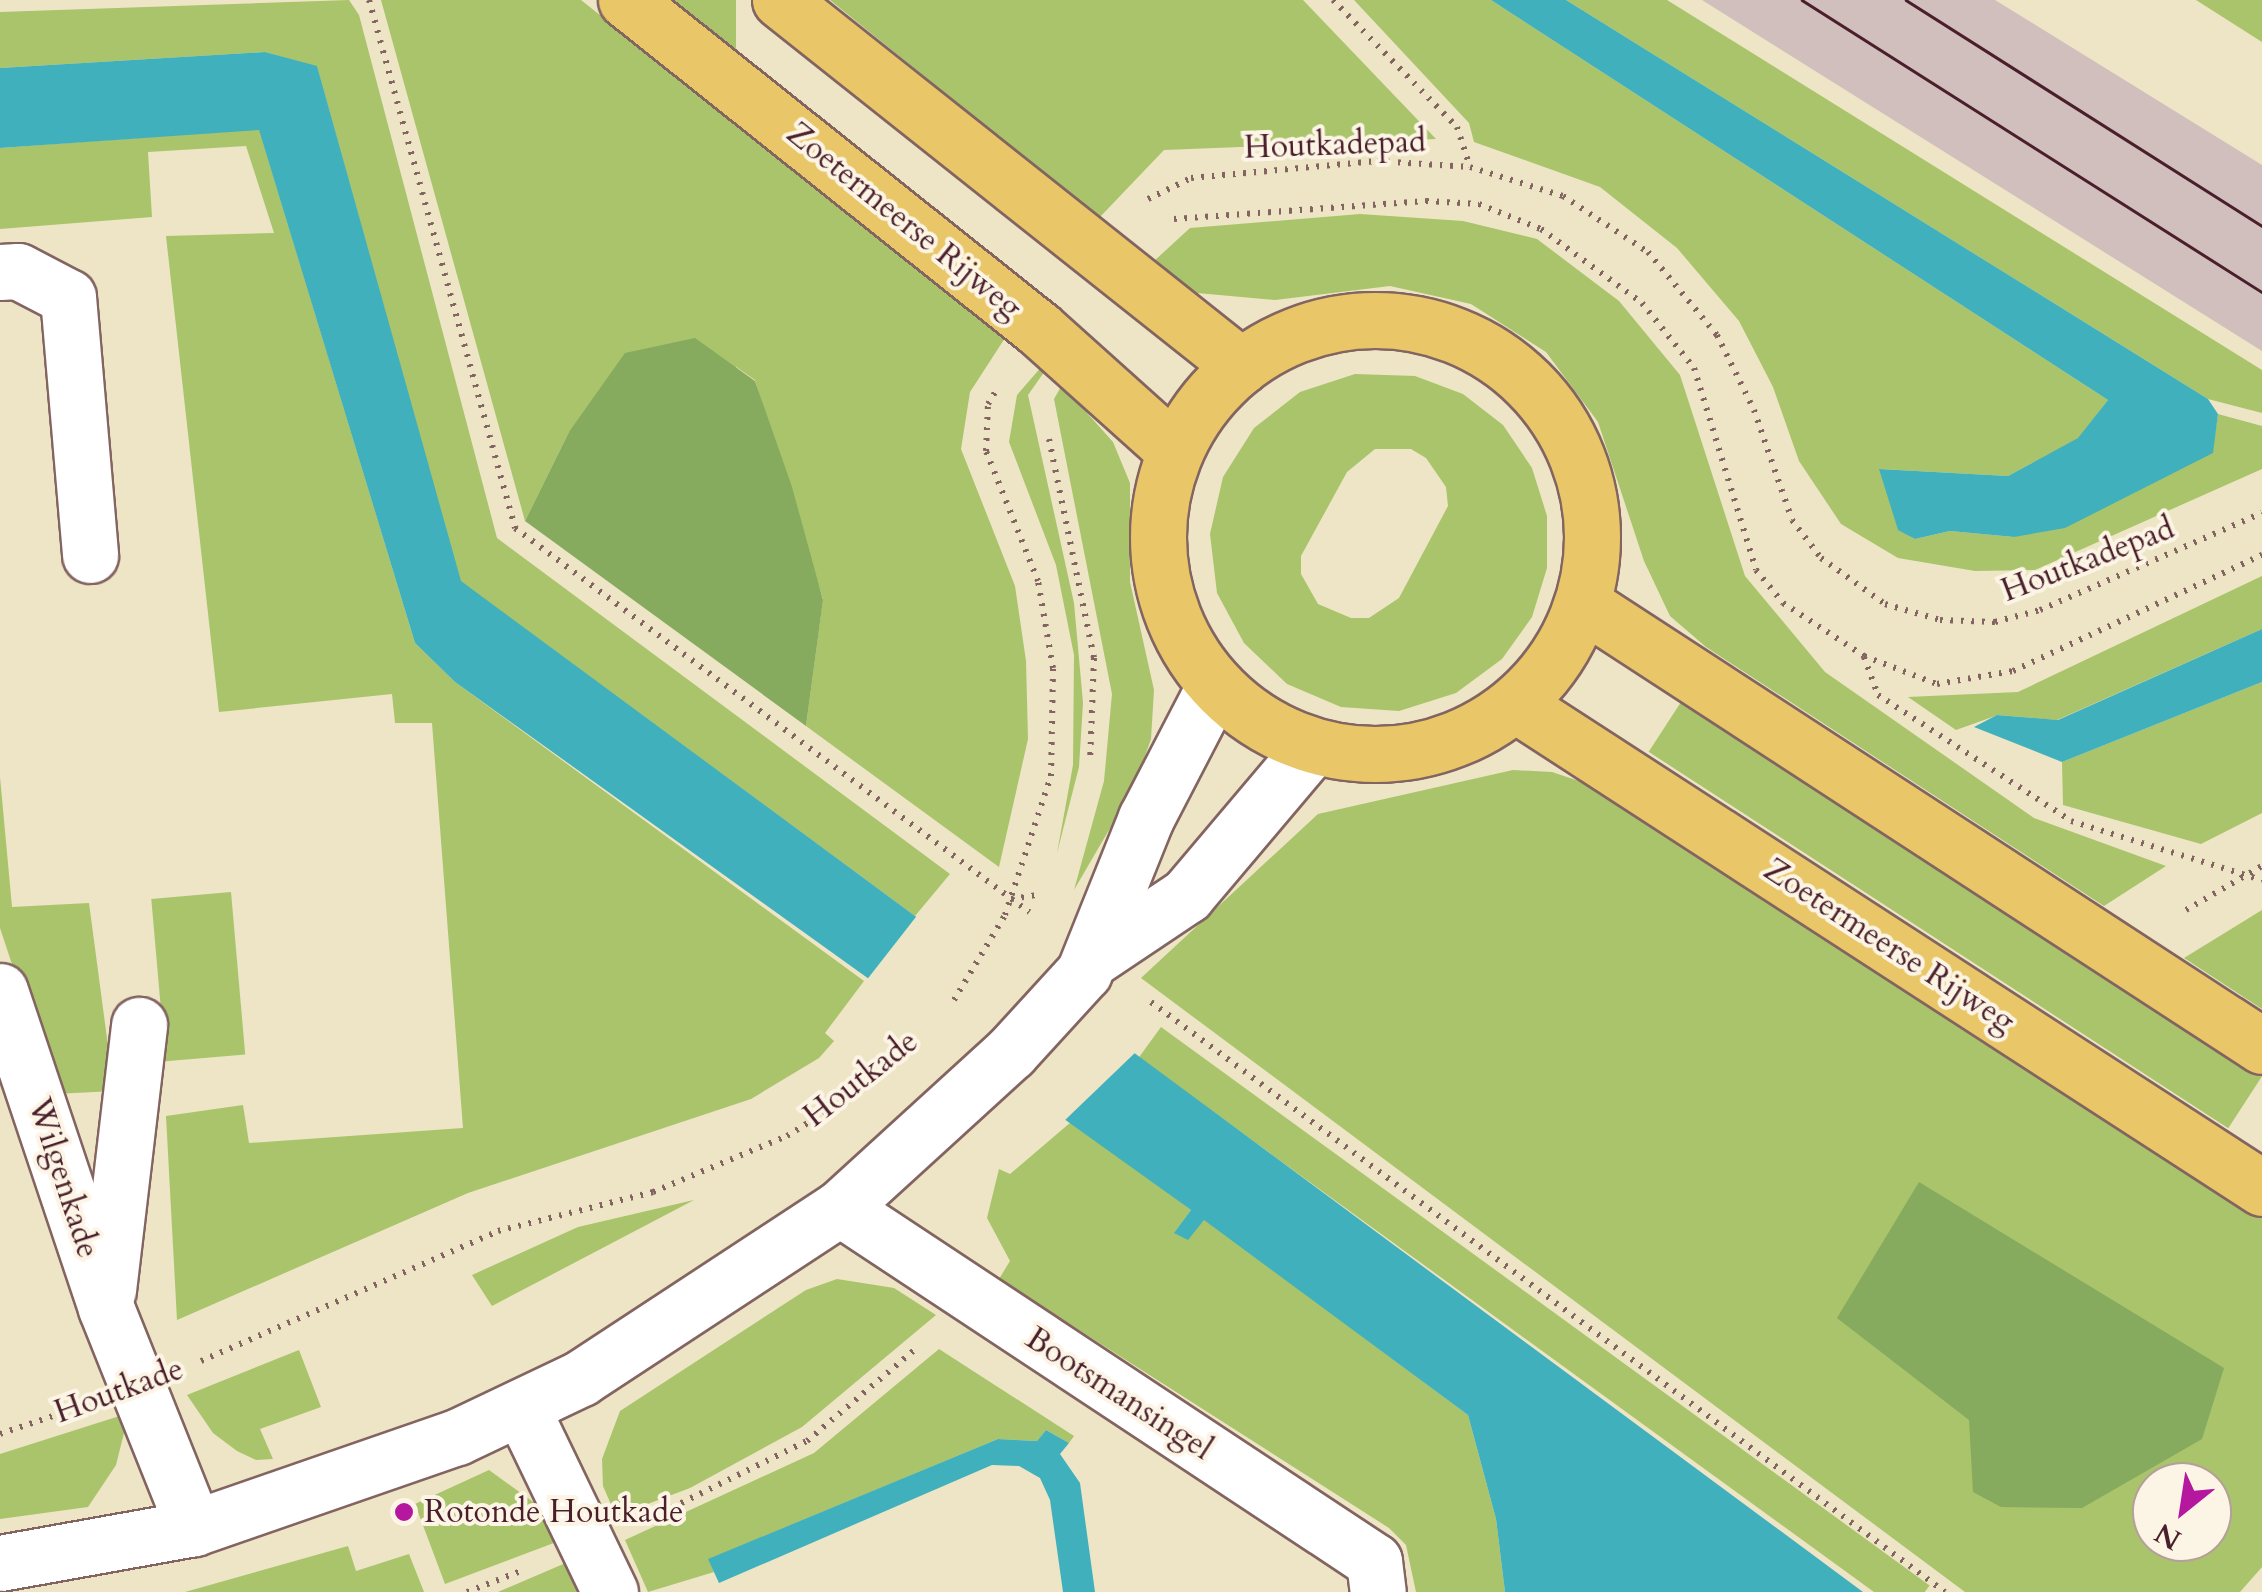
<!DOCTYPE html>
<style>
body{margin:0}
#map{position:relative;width:2262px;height:1592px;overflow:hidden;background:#ede5c5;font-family:Cardo,serif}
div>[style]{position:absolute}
.industrial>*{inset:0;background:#d1bfbd}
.green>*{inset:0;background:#a9c46a;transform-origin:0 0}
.forest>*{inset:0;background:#86aa5e}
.water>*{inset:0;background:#41b0bd}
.pier>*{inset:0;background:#ede5c5}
.path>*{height:6px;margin-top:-3px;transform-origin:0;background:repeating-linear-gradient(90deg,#836461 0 2.5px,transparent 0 10.5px)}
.roads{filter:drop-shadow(2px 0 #836461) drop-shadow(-2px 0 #836461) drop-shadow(0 2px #836461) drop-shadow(0 -2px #836461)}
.minor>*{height:55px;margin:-27.5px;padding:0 27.5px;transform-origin:27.5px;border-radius:27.5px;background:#fff}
.major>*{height:55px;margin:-27.5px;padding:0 27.5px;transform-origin:27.5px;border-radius:27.5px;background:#e9c769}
.major>.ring{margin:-27.5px;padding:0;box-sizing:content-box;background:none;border:55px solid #e9c769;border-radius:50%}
.tram>*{height:2.5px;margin:-1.25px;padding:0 1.25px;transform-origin:1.25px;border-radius:1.25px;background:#4a1f2b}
.dots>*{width:28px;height:28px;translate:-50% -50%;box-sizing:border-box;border:5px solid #fcf5e5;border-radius:50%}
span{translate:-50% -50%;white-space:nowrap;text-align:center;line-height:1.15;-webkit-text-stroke:8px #fcf5e5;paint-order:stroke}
.street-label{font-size:32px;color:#4a1f2b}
.poi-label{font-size:32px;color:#4a1f2b}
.left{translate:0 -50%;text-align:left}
.north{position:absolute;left:2132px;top:1462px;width:100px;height:100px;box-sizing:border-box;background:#fcf5e5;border:2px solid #b59f9b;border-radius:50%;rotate:210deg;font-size:28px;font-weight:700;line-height:40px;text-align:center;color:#4a1f2b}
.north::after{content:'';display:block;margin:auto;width:35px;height:45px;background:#b5179e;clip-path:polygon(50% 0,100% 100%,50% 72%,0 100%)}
</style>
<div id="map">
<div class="industrial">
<i style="clip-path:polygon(1702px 0,1995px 0,2262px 165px,2262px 351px)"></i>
</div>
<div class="green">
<i style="clip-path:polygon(349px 0,359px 15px,497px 538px,950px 874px,915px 916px,460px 581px,317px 67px,265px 52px,0 68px,0 12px)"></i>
<i style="clip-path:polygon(381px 0,581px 0,1005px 338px,970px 392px,961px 449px,1015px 586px,1026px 661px,1028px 739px,999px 867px,806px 726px,823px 599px,755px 380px,695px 338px,569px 432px,525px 521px)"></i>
<i style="left:673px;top:0;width:63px;height:466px"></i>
<i style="clip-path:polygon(830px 0,1303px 0,1436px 139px,1164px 150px,1099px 218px)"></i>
<i style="clip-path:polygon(1354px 0,1491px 0,2108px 400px,2079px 438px,2008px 476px,1880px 469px,1898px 529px,1915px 539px,1950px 531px,2014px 537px,2212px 453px,2218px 414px,2262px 426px,2262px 469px,2035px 570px,1975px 571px,1898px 558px,1841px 524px,1799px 461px,1773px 387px,1739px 321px,1677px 248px,1600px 187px,1474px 142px,1469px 123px)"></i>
<i style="clip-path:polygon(1566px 0,1667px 0,2262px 370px,2262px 413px,2208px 399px)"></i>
<i style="clip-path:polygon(2196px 0,2262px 0,2262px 42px)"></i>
<i style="clip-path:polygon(259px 129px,415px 643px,455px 682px,864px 981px,825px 1033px,834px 1041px,819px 1058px,751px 1099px,468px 1193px,177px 1320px,166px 1116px,243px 1105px,249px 1143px,463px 1128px,432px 723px,395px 723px,392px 694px,219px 712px,166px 236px,274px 233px,246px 146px,148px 152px,152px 217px,0 229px,0 148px)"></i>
<i style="clip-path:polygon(1360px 214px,1463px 221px,1537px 239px,1619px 301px,1680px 375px,1745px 576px,1825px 672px,2034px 818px,2166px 866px,2104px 906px,1706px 647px,1670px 616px,1644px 561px,1598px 422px,1546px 352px,1471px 304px,1390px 286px,1275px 300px,1197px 293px,1153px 262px,1190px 228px)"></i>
<i style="clip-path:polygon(1043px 365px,1047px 368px,1028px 395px,1074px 603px,1083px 703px,1079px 767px,1057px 853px,1073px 765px,1074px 655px,1056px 565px,1009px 442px,1017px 395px)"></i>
<i style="clip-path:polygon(evenodd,1355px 374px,1415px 376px,1463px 394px,1503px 425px,1532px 468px,1547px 516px,1547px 568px,1532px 617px,1502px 659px,1456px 693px,1399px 711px,1341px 707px,1287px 684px,1244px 643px,1217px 593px,1210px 534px,1223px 477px,1254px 428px,1300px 392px,1355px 374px,1375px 449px,1411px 449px,1426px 458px,1446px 487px,1448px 506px,1399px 598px,1369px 618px,1351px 618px,1318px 604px,1301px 574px,1301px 556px,1347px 472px,1375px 449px)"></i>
<i style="clip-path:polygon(1062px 385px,1113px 442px,1130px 483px,1130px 582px,1154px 690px,1151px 739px,1134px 787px,1074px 890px,1104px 781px,1112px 694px,1054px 399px)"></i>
<i style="clip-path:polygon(2262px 576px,2262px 629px,2057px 720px,1998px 715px,1956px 730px,1908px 697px,2018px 692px)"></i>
<i style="clip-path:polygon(2262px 682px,2262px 813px,2201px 844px,2063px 805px,2062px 762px)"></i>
<i style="left:1683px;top:699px;width:691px;height:63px;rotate:33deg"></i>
<i style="clip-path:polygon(evenodd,1513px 770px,1552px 772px,1588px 784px,2262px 1217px,2262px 1567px,2240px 1592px,1965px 1592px,1141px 978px,1318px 814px,1513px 770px,2152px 1482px,2212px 1482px,2212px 1542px,2152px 1542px,2152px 1482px)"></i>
<i style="clip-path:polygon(0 777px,12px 907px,89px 903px,114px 1091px,55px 1094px,0 928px)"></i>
<i style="left:231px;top:892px;width:163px;height:80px;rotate:85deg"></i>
<i style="clip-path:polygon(2262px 910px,2262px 1009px,2184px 958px)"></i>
<i style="left:1161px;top:1027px;width:950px;height:38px;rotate:36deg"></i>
<i style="clip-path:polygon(1071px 1122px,1191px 1210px,1175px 1232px,1204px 1219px,1468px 1415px,1496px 1519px,1505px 1592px,1416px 1592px,1406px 1545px,1389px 1528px,999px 1279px,1010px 1261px,987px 1218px,999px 1169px,1010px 1174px)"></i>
<i style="clip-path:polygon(694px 1200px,492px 1306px,472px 1275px,578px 1227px)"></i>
<i style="clip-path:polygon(837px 1279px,894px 1288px,936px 1315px,802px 1427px,690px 1488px,616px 1516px,603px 1486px,602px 1459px,620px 1411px,806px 1290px)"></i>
<i style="clip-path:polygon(939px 1349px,1074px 1436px,1069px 1443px,1046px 1430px,1037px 1441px,998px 1439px,709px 1559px,714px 1572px,648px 1592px,625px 1540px,814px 1453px)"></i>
<i style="clip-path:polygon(299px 1350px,321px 1407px,260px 1429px,273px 1459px,256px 1460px,237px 1451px,213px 1433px,187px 1395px)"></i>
<i style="clip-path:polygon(129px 1413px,116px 1465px,88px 1507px,0 1519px,0 1454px)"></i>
<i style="clip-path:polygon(489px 1470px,543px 1509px,559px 1541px,445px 1584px,415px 1504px)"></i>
<i style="clip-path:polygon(348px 1546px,356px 1571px,409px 1554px,424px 1592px,185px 1592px)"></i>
<i style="clip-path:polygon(568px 1562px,581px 1589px,576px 1592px,498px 1592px)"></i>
</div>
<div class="forest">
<i style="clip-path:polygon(695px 338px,755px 381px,792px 487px,823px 600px,806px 726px,525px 521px,569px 432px,625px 353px)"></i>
<i style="clip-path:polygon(1919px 1182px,2224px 1368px,2202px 1439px,2082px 1508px,2001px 1507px,1973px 1492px,1969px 1420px,1837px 1318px)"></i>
</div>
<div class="water">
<i style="clip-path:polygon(1491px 0,1566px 0,2208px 399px,2218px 414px,2213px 453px,2065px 528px,2014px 537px,1950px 531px,1915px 539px,1898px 530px,1879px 469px,2008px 476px,2078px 438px,2108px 400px)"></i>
<i style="clip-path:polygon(265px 52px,317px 66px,461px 581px,915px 916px,1133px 1052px,1863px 1592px,1505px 1592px,1496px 1519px,1468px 1415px,1204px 1220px,1188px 1240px,1174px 1233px,1191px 1210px,455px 682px,415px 643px,259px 130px,0 148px,0 68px)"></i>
<i style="clip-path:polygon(2262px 629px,2262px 682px,2062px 762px,1974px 727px,1997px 715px,2058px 720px)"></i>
<i style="clip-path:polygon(1046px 1430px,1069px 1443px,1060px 1454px,1080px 1483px,1095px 1592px,1063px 1592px,1050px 1500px,1040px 1478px,1019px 1466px,992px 1465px,719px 1583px,708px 1559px,998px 1439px,1037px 1441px)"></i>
</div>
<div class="pier">
<i style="clip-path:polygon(919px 913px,1139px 1049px,1063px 1122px,862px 986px)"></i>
</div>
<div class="path">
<i style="left:369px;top:0;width:548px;rotate:74.54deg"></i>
<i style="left:515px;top:528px;width:642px;rotate:36.76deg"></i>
<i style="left:1333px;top:0;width:177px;rotate:45.7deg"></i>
<i style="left:1457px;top:127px;width:42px;rotate:72deg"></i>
<i style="left:1148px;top:199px;width:48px;rotate:-26deg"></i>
<i style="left:1191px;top:178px;width:187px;rotate:-5.2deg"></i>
<i style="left:1377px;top:161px;width:93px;rotate:3.7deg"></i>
<i style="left:1470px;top:167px;width:97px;rotate:17.3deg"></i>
<i style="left:1563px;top:196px;width:102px;rotate:33.4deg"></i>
<i style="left:1648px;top:252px;width:108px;rotate:50.3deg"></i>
<i style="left:1717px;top:335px;width:84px;rotate:63.7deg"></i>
<i style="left:1754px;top:410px;width:116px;rotate:70.9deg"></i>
<i style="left:1792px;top:520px;width:48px;rotate:52.7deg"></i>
<i style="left:1821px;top:558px;width:79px;rotate:35.7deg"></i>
<i style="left:1885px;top:604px;width:57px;rotate:16.2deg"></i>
<i style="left:1940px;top:620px;width:55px;rotate:2.1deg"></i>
<i style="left:1995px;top:622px;width:47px;rotate:-14.9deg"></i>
<i style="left:2040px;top:610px;width:242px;rotate:-23.6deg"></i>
<i style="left:1174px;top:219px;width:253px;rotate:-4.1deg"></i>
<i style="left:1426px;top:201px;width:53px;rotate:3.2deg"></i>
<i style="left:1479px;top:204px;width:67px;rotate:22deg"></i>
<i style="left:1541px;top:229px;width:125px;rotate:36.2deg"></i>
<i style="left:1642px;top:303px;width:83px;rotate:51.3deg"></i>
<i style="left:1694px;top:368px;width:211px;rotate:72.9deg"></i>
<i style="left:1756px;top:570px;width:43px;rotate:50.7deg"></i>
<i style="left:1783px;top:603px;width:97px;rotate:33.2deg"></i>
<i style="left:1864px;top:656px;width:78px;rotate:21deg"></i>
<i style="left:1937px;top:684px;width:77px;rotate:-9.7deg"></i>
<i style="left:2013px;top:671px;width:275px;rotate:-25deg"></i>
<i style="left:1049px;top:439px;width:224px;rotate:78.4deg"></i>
<i style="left:1094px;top:658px;width:103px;rotate:92.2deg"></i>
<i style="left:1864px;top:657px;width:40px;rotate:69.8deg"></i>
<i style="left:1878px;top:695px;width:230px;rotate:33.1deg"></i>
<i style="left:2071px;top:821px;width:200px;rotate:17.2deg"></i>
<i style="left:1011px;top:899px;width:25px;rotate:-9deg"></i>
<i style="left:2186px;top:910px;width:88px;rotate:-30.1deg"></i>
<i style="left:954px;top:1000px;width:99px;rotate:-59deg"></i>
<i style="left:1005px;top:915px;width:146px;rotate:-71.7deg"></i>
<i style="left:1051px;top:776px;width:108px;rotate:-88.9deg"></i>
<i style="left:1053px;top:668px;width:88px;rotate:-99.8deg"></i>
<i style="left:1038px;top:581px;width:140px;rotate:-111.8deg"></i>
<i style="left:986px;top:451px;width:47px;rotate:-87.6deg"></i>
<i style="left:988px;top:404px;width:17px;rotate:-59deg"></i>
<i style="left:1151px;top:1002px;width:989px;rotate:36.62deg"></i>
<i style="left:201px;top:1361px;width:324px;rotate:-23.6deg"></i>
<i style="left:498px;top:1231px;width:160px;rotate:-14.1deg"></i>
<i style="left:653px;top:1192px;width:145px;rotate:-22.7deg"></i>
<i style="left:787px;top:1136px;width:73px;rotate:-32.2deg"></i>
<i style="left:0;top:1434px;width:72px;rotate:-18.7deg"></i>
<i style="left:653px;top:1517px;width:172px;rotate:-26.3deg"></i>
<i style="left:807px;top:1441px;width:145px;rotate:-40.3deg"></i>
<i style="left:467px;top:1592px;width:58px;rotate:-21.3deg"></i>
</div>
<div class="roads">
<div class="minor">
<i style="left:0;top:272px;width:18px;rotate:-3deg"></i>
<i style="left:18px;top:271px;width:56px;rotate:27.5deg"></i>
<i style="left:68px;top:297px;width:259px;rotate:85.1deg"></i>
<i style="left:1093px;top:958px;width:113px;rotate:-33.8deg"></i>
<i style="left:1187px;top:895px;width:195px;rotate:-49.8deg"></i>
<i style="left:0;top:991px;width:334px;rotate:71.5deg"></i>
<i style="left:106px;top:1308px;width:237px;rotate:68.2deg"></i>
<i style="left:840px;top:1208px;width:640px;rotate:33.47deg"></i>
<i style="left:1374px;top:1561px;width:31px;rotate:83deg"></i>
<i style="left:108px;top:1290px;width:267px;rotate:-83.3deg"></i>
<i style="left:521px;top:1407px;width:205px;rotate:64.3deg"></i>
<i style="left:0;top:1563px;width:197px;rotate:-10.2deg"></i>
<i style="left:194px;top:1528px;width:278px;rotate:-19.1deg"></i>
<i style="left:457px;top:1437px;width:137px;rotate:-25.4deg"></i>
<i style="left:581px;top:1378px;width:310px;rotate:-33.3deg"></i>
<i style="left:840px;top:1208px;width:231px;rotate:-42.4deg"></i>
<i style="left:1011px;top:1052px;width:108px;rotate:-47.6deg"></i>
<i style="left:1084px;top:972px;width:166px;rotate:-68.1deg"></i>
<i style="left:1146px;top:818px;width:150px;rotate:-62.6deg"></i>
</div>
<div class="major">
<i style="left:626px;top:0;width:528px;rotate:38.54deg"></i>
<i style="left:1039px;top:329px;width:183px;rotate:41.9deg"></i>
<i style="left:780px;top:0;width:589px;rotate:38.45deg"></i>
<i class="ring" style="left:1158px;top:320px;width:379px;height:379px"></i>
<i style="left:1583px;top:604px;width:810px;rotate:33.06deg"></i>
<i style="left:1515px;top:704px;width:890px;rotate:32.94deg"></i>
</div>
</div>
<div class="tram">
<i style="left:1802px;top:0;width:545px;rotate:32.41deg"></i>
<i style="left:1906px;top:0;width:422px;rotate:32.4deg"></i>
</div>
<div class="dots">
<i style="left:404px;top:1512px;background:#b5179e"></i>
</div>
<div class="street-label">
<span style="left:1335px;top:145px;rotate:-2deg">Houtkadepad</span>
<span style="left:904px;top:221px;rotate:39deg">Zoetermeerse Rijweg</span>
<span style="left:2088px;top:560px;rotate:-21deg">Houtkadepad</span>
<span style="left:1889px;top:946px;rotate:33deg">Zoetermeerse Rijweg</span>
<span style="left:861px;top:1079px;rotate:-38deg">Houtkade</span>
<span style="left:63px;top:1178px;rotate:72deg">Wilgenkade</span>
<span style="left:119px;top:1391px;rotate:-20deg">Houtkade</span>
<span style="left:1119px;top:1394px;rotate:33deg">Bootsmansingel</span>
</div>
<div class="poi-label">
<span class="left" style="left:424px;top:1512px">Rotonde Houtkade</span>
</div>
<div class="north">N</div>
</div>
